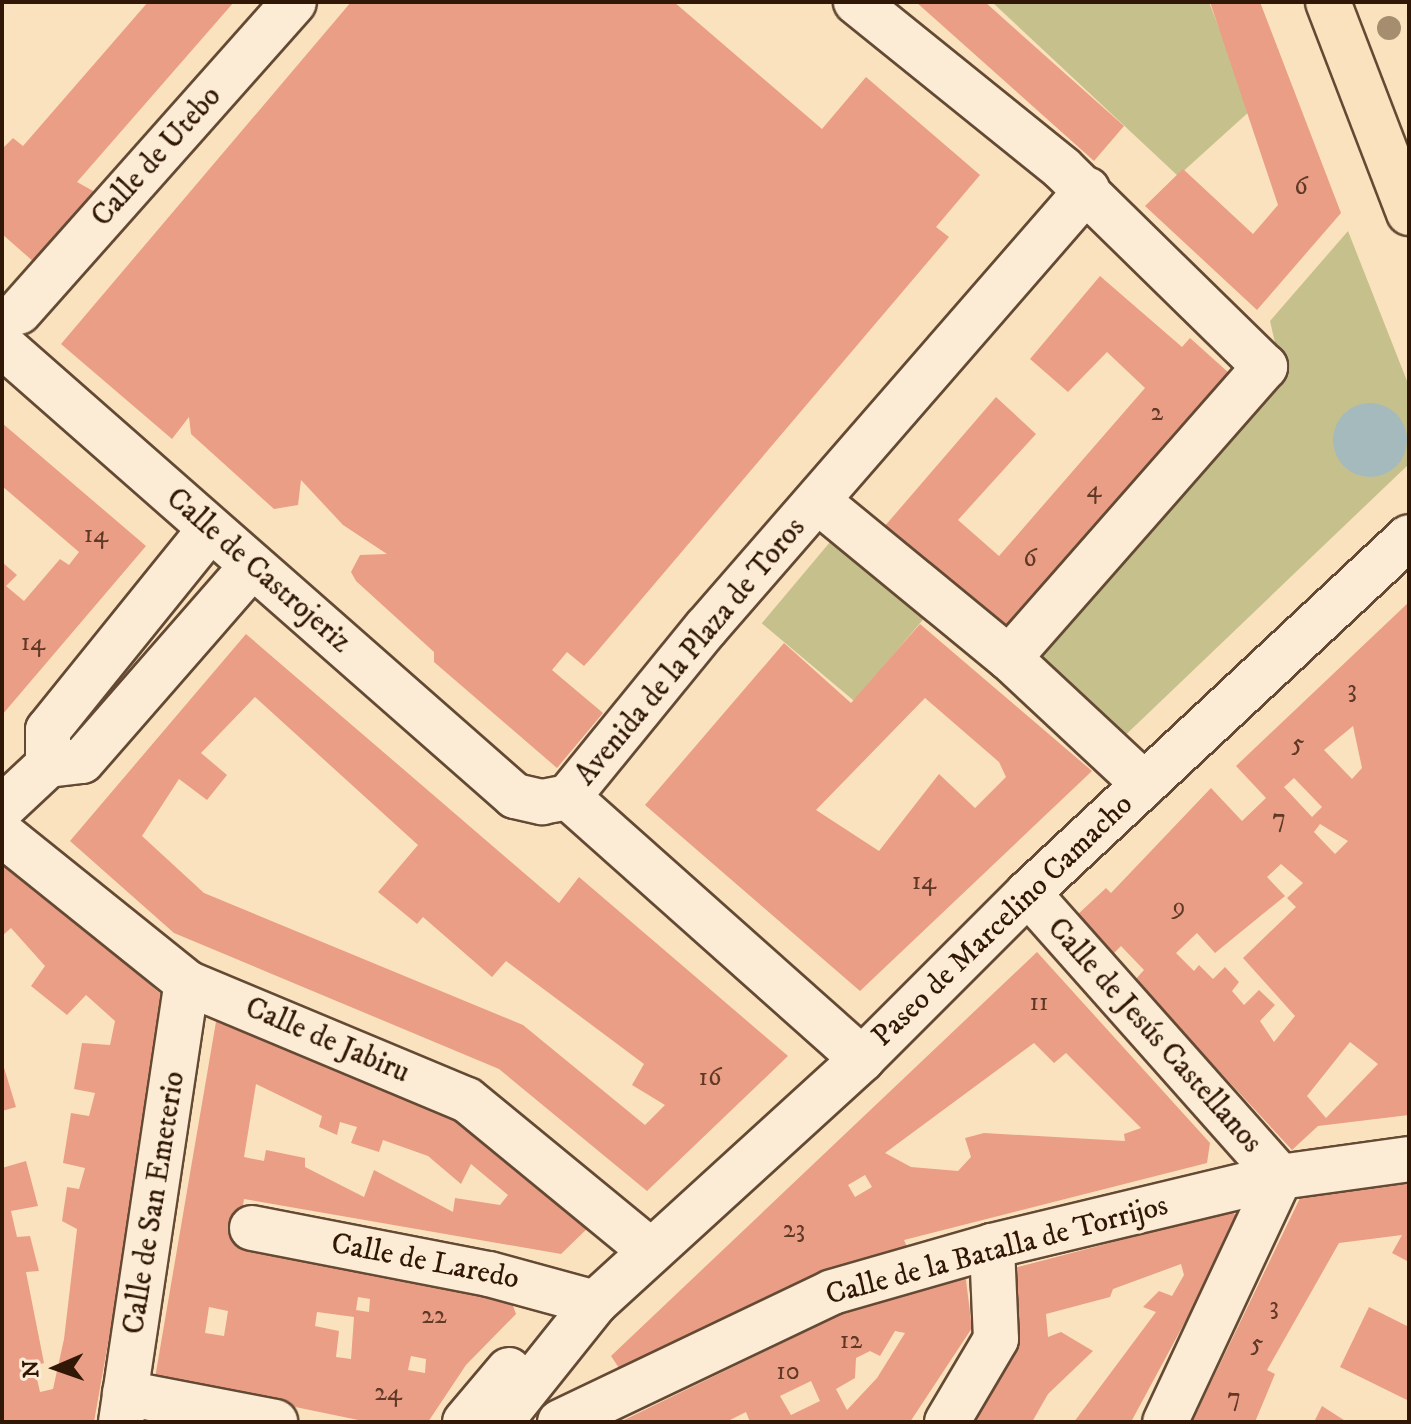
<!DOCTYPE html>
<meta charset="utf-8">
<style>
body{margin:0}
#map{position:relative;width:1411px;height:1424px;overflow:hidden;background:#fbe2be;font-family:"IM FELL DW Pica",serif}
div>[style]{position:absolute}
.green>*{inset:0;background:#c6c18c;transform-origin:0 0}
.water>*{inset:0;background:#a5babd}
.round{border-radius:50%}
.building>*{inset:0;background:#ea9e86}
.roads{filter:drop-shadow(2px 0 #644a34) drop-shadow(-2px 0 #644a34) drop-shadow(0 2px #644a34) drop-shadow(0 -2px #644a34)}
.minor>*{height:44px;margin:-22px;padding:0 22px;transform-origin:22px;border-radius:22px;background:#fcecd5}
.major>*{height:44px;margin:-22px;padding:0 22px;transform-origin:22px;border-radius:22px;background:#fbe2be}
.trees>*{width:24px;height:24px;margin:-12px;border-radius:50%;background:#a58e6f}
span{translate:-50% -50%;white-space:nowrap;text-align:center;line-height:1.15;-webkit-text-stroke:6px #fcecd5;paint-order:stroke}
.number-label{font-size:26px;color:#5f3926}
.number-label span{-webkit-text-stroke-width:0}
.street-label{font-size:30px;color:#311706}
.frame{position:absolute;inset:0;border:4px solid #311706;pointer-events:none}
.north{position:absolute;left:16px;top:1328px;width:80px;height:80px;-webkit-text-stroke:6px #fcecd5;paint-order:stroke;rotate:268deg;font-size:22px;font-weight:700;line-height:32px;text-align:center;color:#311706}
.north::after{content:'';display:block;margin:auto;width:28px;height:36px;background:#311706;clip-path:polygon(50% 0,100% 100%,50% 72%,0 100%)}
</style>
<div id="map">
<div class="green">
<i style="clip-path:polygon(992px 2px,1209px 2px,1251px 110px,1178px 176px)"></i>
<i style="clip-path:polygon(1348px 231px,1409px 386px,1409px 464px,1114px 746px,1021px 660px,1280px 364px,1270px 321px)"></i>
<i style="left:846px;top:523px;width:121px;height:131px;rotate:40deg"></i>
</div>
<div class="water">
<i class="round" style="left:1333px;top:403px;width:74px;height:74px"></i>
</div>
<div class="building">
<i style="clip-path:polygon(148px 2px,234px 2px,77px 182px,95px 192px,35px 263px,2px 234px,2px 149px,13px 138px,23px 146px)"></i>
<i style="clip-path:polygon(351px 2px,674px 2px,822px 129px,866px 77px,980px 175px,936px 227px,949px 237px,595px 654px,584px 666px,567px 652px,552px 670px,603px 713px,557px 768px,434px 662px,434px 652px,356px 581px,351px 572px,360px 555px,387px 554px,343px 525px,301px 480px,298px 505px,274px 509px,191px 434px,189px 417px,172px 439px,61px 344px)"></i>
<i style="clip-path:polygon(916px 2px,985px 2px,1124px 126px,1094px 161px)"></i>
<i style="clip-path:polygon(1210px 2px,1260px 2px,1341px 213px,1257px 310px,1145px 206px,1183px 169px,1253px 234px,1278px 205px)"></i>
<i style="clip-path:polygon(1100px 276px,1182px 347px,1190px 338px,1229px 373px,1002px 631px,884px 527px,996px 397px,1036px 434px,958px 520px,999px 556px,1145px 388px,1107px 352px,1068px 392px,1030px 359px)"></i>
<i style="clip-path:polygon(2px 423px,146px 546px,2px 715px,2px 562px,17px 575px,6px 586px,24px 601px,60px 559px,69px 565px,79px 552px,2px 486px)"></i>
<i style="clip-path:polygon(evenodd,1409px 602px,1409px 1115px,1318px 1126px,1292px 1150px,1135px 980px,1144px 970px,1121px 946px,1112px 955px,1075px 917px,1106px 888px,1111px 893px,1211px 788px,1242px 821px,1266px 798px,1236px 766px,1409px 602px,1353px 726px,1362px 768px,1352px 779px,1324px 750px,1353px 726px,1409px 602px,1294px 778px,1322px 807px,1312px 817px,1284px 787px,1294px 778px,1409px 602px,1320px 824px,1348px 841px,1335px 854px,1314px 832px,1320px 824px,1409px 602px,1281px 864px,1303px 883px,1287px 898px,1296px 907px,1243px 958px,1295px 1016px,1274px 1042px,1260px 1021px,1275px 1005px,1259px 990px,1244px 1005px,1232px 991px,1239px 982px,1225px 967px,1213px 979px,1199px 965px,1194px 971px,1176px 953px,1197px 933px,1215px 953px,1285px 896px,1267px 877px,1281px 864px,1409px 602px,1350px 1042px,1378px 1064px,1326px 1118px,1307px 1096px,1350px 1042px)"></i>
<i style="clip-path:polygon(evenodd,920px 624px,1092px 771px,860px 991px,645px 805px,784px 643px,851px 703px,920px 624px,925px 698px,999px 762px,1006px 777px,975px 808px,939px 774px,879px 851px,816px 810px,925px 698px)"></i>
<i style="clip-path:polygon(evenodd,246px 634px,559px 903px,579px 877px,788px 1056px,647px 1191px,499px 1069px,174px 933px,70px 841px,246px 634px,255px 697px,418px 845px,378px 892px,417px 924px,423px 917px,492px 977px,506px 961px,644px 1064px,632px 1085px,665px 1105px,645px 1125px,523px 1025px,204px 893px,142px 836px,179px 779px,207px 800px,227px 775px,201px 753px,255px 697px)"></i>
<i style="clip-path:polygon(2px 853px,164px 997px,166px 1017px,94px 1422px,3px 1422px,2px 1415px,2px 1168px,26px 1161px,38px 1206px,11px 1211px,17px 1237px,30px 1236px,39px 1271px,26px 1272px,44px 1363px,34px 1366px,40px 1392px,53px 1389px,64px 1339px,77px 1229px,62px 1221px,67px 1187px,79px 1189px,85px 1168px,63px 1163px,71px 1113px,89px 1116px,95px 1093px,74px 1089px,82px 1043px,110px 1045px,115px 1021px,86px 995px,67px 1015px,31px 986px,45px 966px,11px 928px,2px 936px)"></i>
<i style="clip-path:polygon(evenodd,1037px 952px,1210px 1143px,1207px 1163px,904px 1240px,908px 1249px,623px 1374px,611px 1356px,1037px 952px,1034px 1043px,1054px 1063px,1066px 1053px,1141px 1128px,1124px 1134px,1125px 1141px,984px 1133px,965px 1138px,971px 1157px,958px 1171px,911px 1167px,885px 1153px,1034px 1043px,1037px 952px,865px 1175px,872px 1187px,855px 1197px,848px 1185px,865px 1175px)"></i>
<i style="clip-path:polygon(evenodd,218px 1010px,452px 1106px,593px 1223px,561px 1254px,244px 1199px,238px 1239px,508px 1292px,516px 1314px,466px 1365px,428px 1422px,368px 1422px,155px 1378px,218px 1010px,256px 1084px,322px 1116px,319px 1127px,337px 1135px,340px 1122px,357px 1127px,351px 1143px,379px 1152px,383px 1140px,428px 1156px,461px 1184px,471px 1164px,508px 1195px,500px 1205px,455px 1198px,453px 1212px,374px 1170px,364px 1197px,305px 1167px,305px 1158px,266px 1150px,264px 1161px,244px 1157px,256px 1084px,218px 1010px,358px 1297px,370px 1299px,369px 1312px,356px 1310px,358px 1297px,218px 1010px,209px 1307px,228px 1311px,224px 1336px,205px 1333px,209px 1307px,218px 1010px,317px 1312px,354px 1317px,351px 1359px,336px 1357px,339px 1331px,315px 1326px,317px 1312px,218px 1010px,411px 1356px,426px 1359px,425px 1373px,408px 1370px,411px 1356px)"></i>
<i style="clip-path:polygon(2px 1061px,16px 1107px,2px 1111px)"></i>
<i style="clip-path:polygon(1409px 1181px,1409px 1262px,1392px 1253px,1402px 1235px,1339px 1243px,1267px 1370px,1275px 1374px,1255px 1422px,1192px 1422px,1302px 1194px)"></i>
<i style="clip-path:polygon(1232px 1211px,1240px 1220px,1131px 1422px,1074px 1422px,1156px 1312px,1143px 1307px,1159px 1291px,1172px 1296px,1184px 1275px,1181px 1264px,1113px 1289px,1110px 1297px,1046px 1314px,1048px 1337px,1061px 1332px,1093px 1351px,1048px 1394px,1032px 1422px,961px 1422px,1018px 1345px,1010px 1269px)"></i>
<i style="clip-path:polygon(evenodd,957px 1269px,965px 1272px,972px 1328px,910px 1422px,750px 1422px,746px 1412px,726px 1422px,620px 1422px,854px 1308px,918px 1292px,957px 1269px,895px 1331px,905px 1333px,877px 1378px,847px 1410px,836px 1389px,855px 1378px,856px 1358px,870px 1351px,880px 1356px,895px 1331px,957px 1269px,811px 1381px,820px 1401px,791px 1415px,780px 1396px,811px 1381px)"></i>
<i style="clip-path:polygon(1369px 1307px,1409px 1327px,1409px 1401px,1340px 1367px)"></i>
<i style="clip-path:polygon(1322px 1406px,1347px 1422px,1314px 1422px)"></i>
</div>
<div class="roads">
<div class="minor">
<i style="left:19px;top:312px;width:414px;rotate:-48.4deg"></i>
<i style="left:2px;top:345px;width:683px;rotate:41.32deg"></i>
<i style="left:515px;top:796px;width:28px;rotate:13deg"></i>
<i style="left:542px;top:802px;width:26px;rotate:-11deg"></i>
<i style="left:568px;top:797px;width:218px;rotate:-50.8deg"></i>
<i style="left:706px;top:628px;width:581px;rotate:-48.98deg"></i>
<i style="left:819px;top:502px;width:246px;rotate:39.4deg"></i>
<i style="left:1009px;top:658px;width:388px;rotate:-48.7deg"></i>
<i style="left:1265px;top:367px;width:284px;rotate:-135.6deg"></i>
<i style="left:1062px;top:168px;width:265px;rotate:-141.1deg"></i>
<i style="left:1009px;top:658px;width:185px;rotate:43deg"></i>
<i style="left:48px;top:765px;width:35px;rotate:-90deg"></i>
<i style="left:48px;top:730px;width:258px;rotate:-51.1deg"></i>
<i style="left:568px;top:797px;width:394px;rotate:41.7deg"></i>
<i style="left:2px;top:808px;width:63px;rotate:-43.1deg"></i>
<i style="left:48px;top:765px;width:34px;rotate:-7deg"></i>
<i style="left:82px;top:761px;width:259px;rotate:-48.9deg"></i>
<i style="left:2px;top:834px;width:238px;rotate:38.8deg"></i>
<i style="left:187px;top:983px;width:303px;rotate:22.7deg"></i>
<i style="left:467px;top:1100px;width:238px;rotate:39.4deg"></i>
<i style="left:1028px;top:893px;width:380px;rotate:48.4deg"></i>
<i style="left:1280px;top:1177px;width:271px;rotate:115.1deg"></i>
<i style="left:252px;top:1228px;width:241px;rotate:11deg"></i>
<i style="left:489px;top:1274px;width:110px;rotate:15.3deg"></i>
<i style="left:125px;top:1393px;width:153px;rotate:10.9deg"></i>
<i style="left:121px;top:1422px;width:444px;rotate:-81.5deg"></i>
<i style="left:465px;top:1422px;width:68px;rotate:-49.8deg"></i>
<i style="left:500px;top:1422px;width:152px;rotate:-51.4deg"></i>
<i style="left:595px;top:1303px;width:362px;rotate:-42.4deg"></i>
<i style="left:862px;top:1059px;width:235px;rotate:-45deg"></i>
<i style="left:1028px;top:893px;width:521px;rotate:-43.06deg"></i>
<i style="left:560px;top:1422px;width:301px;rotate:-25.5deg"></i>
<i style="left:832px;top:1292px;width:166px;rotate:-16deg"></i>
<i style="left:992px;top:1246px;width:296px;rotate:-13.5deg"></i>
<i style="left:1280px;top:1177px;width:130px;rotate:-7.9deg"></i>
<i style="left:947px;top:1422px;width:96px;rotate:-59.4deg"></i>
<i style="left:996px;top:1339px;width:93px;rotate:-92.5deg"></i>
</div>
<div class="major">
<i style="left:1328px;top:2px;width:226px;rotate:69deg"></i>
</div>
</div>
<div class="trees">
<i style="left:1389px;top:28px"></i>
</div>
<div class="number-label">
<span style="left:1301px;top:187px">6</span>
<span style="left:1157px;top:413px">2</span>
<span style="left:1094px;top:490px">4</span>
<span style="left:96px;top:535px">14</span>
<span style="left:1030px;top:559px">6</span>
<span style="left:33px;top:643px">14</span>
<span style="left:1352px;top:690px">3</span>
<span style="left:1298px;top:744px">5</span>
<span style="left:1279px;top:819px">7</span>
<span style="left:924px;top:882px">14</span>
<span style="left:1179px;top:907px">9</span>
<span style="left:1039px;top:1003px">11</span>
<span style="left:710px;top:1078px">16</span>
<span style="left:794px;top:1230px">23</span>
<span style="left:1274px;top:1307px">3</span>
<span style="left:434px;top:1316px">22</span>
<span style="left:851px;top:1341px">12</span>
<span style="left:1257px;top:1344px">5</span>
<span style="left:788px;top:1372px">10</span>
<span style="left:388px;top:1393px">24</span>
<span style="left:1234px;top:1398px">7</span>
</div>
<div class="street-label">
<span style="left:157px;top:157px;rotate:-48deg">Calle de Utebo</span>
<span style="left:258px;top:571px;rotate:41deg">Calle de Castrojeriz</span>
<span style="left:691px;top:652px;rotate:-50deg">Avenida de la Plaza de Toros</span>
<span style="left:1003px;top:921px;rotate:-44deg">Paseo de Marcelino Camacho</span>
<span style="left:1154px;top:1036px;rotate:48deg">Calle de Jesús Castellanos</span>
<span style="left:327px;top:1041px;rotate:23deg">Calle de Jabiru</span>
<span style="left:155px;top:1203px;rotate:-81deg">Calle de San Emeterio</span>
<span style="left:997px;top:1251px;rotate:-15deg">Calle de la Batalla de Torrijos</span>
<span style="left:425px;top:1262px;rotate:11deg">Calle de Laredo</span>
</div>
<div class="frame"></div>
<div class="north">N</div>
</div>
